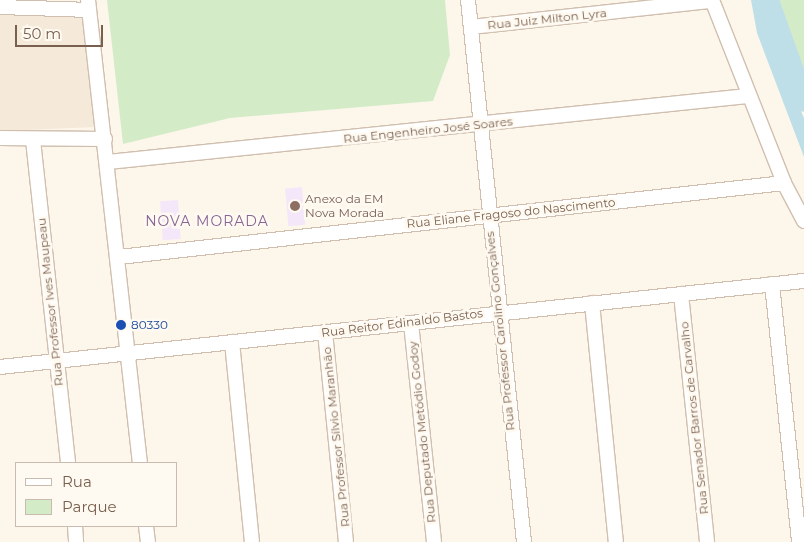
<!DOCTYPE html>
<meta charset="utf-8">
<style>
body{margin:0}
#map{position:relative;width:804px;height:542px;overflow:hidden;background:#fdf7eb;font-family:Montserrat,sans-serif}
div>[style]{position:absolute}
.residential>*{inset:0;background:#f5e9d9}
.education>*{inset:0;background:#f4e7fa;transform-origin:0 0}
.green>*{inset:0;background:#d4ebc8}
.water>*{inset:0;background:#bedfe7}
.river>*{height:21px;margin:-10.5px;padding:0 10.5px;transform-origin:10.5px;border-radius:10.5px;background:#bedfe7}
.roads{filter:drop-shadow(1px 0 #d0bfaf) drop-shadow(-1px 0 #d0bfaf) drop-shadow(0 1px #d0bfaf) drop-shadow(0 -1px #d0bfaf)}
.minor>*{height:14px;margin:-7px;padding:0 7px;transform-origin:7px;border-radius:7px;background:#fff}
.dots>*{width:14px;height:14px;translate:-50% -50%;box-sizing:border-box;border:2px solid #fffaf1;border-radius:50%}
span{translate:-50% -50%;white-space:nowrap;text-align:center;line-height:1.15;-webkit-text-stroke:5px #fffaf1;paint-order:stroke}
.street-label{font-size:12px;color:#795f4d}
.education-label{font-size:12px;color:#785e54}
.left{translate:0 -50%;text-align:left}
.transit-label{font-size:12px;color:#164399}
.neighbourhood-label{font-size:14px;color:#876594;letter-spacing:1px}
.legend{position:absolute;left:15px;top:462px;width:162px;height:65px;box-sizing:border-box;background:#fffaf1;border:1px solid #c9bcaf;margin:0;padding:6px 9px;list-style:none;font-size:15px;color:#795f4d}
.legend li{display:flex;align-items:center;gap:10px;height:25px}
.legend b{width:25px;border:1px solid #c9bcaf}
.scale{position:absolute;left:15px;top:25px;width:88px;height:22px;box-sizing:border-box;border:2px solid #795f4d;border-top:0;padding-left:6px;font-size:15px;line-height:18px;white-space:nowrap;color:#795f4d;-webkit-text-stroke:4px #fffaf1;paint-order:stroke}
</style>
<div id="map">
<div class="residential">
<i style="clip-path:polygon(0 10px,85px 13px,97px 127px,0 131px)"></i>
</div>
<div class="education">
<i style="clip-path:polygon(772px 0,804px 0,804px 92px,797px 77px)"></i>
<i style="left:302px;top:187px;width:38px;height:17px;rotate:85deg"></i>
<i style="left:178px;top:200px;width:39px;height:18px;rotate:86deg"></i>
</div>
<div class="green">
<i style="clip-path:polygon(107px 0,445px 0,450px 55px,433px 101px,230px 118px,123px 144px)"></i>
<i style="clip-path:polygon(778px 0,804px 0,804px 79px,790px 39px)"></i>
</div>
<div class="water">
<i style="clip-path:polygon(751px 0,769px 0,785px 37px,791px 88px,804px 118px,804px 157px,757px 33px)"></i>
</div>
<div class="river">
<i style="left:768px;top:0;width:107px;rotate:70.4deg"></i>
</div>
<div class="roads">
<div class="minor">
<i style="left:88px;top:0;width:466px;rotate:83.6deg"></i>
<i style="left:468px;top:0;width:545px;rotate:84.1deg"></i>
<i style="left:712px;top:0;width:197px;rotate:68.5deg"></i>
<i style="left:784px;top:183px;width:43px;rotate:62.2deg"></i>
<i style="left:0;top:7px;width:89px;rotate:1.9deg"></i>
<i style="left:471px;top:27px;width:242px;rotate:-6.2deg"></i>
<i style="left:0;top:138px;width:105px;rotate:0.5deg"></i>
<i style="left:33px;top:140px;width:325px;rotate:83.8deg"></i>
<i style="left:108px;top:162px;width:643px;rotate:-5.89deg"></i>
<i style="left:119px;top:257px;width:669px;rotate:-6.35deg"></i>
<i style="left:772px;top:284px;width:259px;rotate:84deg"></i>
<i style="left:681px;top:294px;width:249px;rotate:84deg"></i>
<i style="left:592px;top:303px;width:240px;rotate:84.3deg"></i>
<i style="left:411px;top:323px;width:220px;rotate:84deg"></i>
<i style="left:325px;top:332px;width:211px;rotate:84.3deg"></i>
<i style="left:232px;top:342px;width:201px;rotate:84.3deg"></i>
<i style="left:0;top:367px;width:809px;rotate:-6.11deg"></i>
<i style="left:75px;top:526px;width:16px;rotate:86deg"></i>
<i style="left:146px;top:526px;width:16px;rotate:83deg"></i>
</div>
</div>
<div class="dots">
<i style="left:295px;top:206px;background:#8d6e63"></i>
<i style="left:121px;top:325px;background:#1a4fb4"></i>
</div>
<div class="street-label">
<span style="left:547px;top:19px;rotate:-6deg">Rua Juiz Milton Lyra</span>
<span style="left:428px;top:130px;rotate:-6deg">Rua Engenheiro José Soares</span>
<span style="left:511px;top:213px;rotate:-6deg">Rua Eliane Fragoso do Nascimento</span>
<span style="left:50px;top:302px;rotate:-96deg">Rua Professor Ives Maupeau</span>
<span style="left:402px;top:323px;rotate:-7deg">Rua Reitor Edinaldo Bastos</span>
<span style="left:500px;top:331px;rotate:-96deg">Rua Professor Carolino Gonçalves</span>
<span style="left:694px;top:418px;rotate:-96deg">Rua Senador Barros de Carvalho</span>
<span style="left:422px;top:432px;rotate:-96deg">Rua Deputado Metódio Godoy</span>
<span style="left:336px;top:437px;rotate:-96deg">Rua Professor Sílvio Maranhão</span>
</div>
<div class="education-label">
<span class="left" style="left:305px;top:206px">Anexo da EM<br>Nova Morada</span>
</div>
<div class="transit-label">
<span class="left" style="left:131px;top:325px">80330</span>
</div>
<div class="neighbourhood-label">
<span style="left:207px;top:221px">NOVA MORADA</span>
</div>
<ul class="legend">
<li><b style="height:6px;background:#fff"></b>Rua</li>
<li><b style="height:14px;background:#d4ebc8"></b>Parque</li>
</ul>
<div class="scale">50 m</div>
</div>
